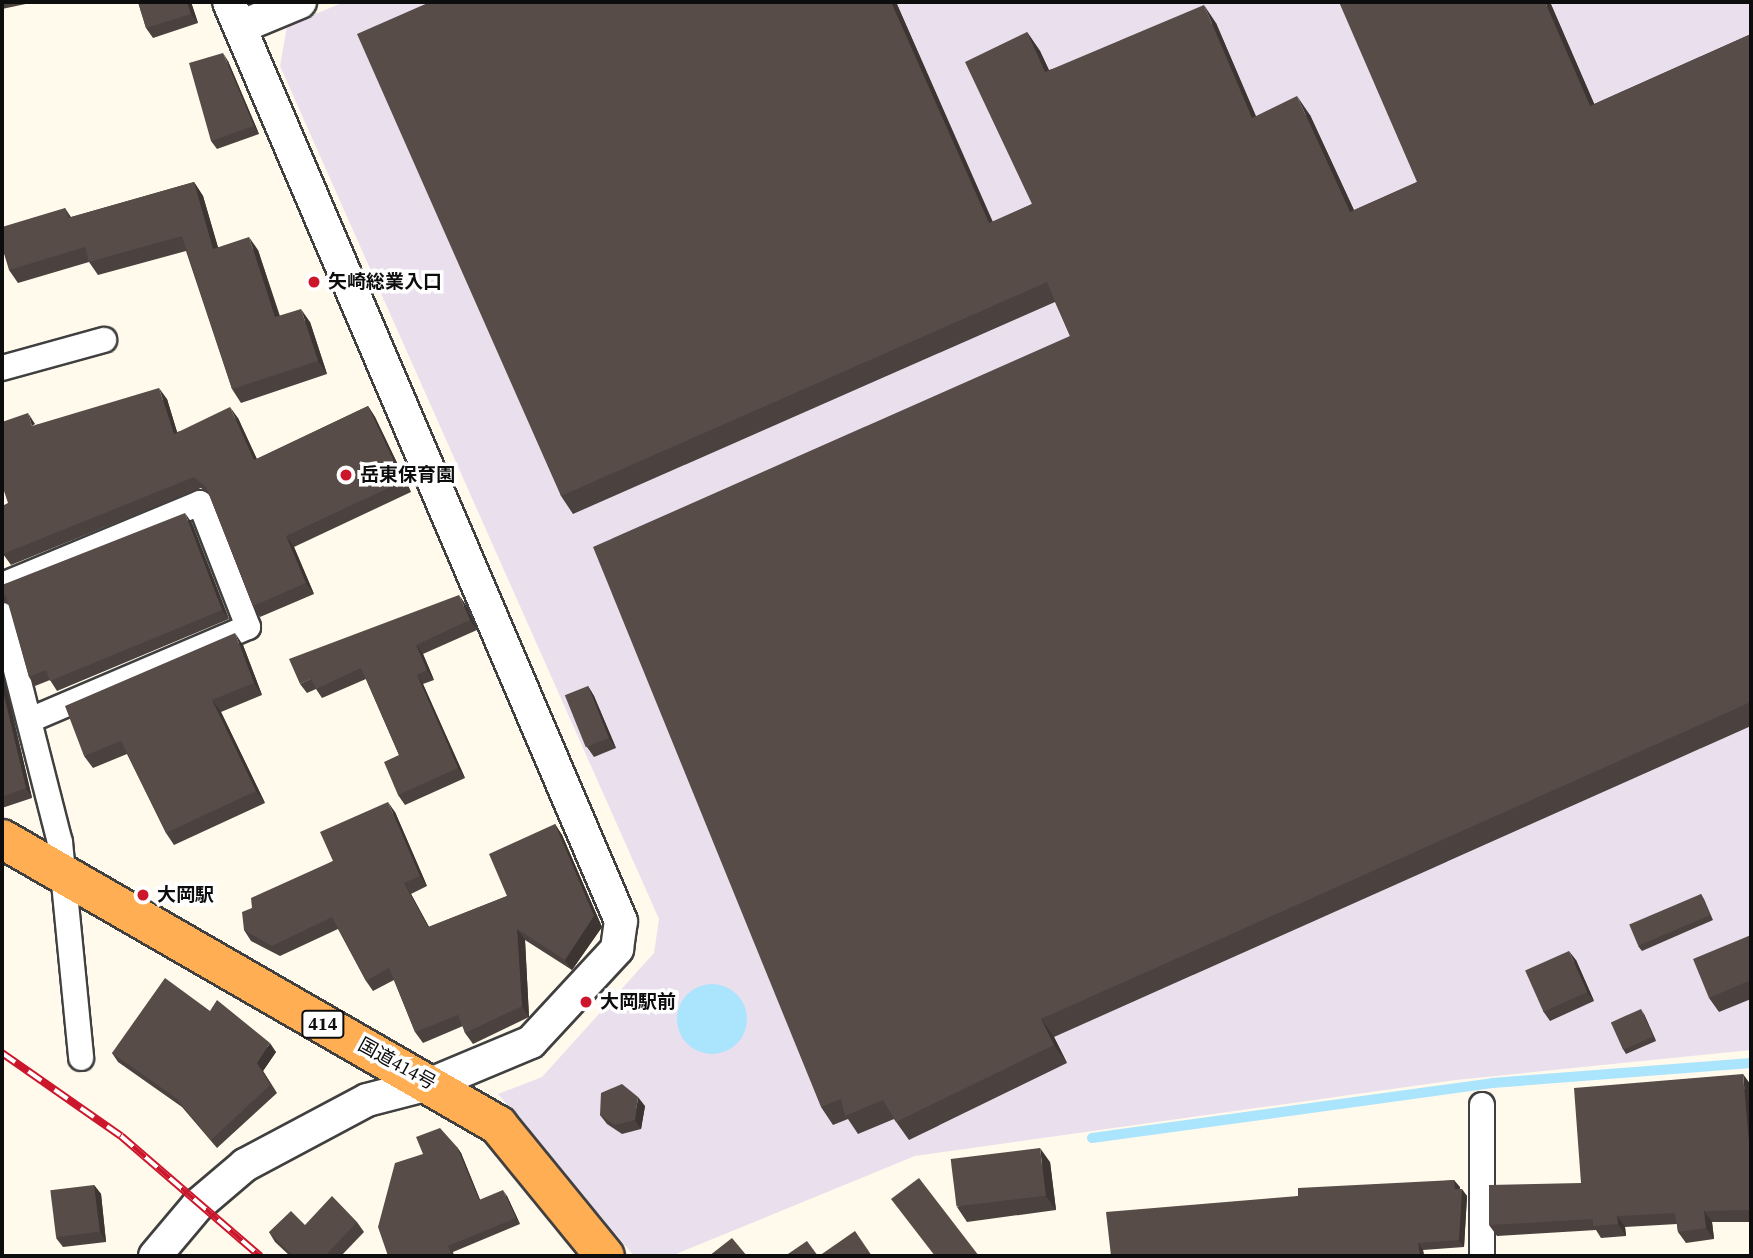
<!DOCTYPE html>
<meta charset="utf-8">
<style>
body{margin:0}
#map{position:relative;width:1753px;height:1258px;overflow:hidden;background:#fffaec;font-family:"Source Serif 4","Noto Sans JP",serif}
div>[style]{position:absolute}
.industrial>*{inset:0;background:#eae0ed}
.water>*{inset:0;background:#abe4fd}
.round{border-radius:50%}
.stream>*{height:10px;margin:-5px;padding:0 5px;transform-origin:5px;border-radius:5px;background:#abe4fd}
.roads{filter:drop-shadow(2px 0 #404040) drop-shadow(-2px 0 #404040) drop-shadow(0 2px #404040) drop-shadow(0 -2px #404040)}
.minor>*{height:24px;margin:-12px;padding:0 12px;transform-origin:12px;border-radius:12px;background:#fff}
.tertiary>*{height:32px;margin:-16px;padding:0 16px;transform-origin:16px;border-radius:16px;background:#fff}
.trunk>*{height:38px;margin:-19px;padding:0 19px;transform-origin:19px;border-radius:19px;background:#ffae53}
.rail>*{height:8px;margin-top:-4px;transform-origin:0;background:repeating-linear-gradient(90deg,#fff 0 16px,#cb162c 0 32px);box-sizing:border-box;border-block:2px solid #cb162c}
.wall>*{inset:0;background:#4b413e}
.shaded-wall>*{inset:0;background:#3d3532}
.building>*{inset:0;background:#574c48;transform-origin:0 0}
.dots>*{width:19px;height:19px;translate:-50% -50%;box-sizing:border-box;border:4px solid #fff;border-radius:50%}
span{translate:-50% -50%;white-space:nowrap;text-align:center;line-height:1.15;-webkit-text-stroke:7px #fff;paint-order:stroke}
.shield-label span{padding:2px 5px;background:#fff;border:2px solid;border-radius:5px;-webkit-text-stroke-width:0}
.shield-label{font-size:18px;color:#0d0d0d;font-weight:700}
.poi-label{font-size:19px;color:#0d0d0d;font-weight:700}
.left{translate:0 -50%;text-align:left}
.street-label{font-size:19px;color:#0d0d0d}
.frame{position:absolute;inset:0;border:4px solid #0d0d0d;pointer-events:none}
</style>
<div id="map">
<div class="industrial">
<i style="clip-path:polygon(344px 2px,1751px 2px,1751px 1050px,1456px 1080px,915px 1156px,671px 1256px,634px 1256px,498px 1094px,542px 1077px,654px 953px,659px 919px,280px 66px,287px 26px)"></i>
</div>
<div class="water">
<i class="round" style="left:677px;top:984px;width:70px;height:70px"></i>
</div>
<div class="stream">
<i style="left:1092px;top:1138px;width:404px;rotate:-7.8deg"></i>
<i style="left:1492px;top:1083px;width:260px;rotate:-4.4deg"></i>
</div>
<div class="roads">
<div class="minor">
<i style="left:2px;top:368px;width:106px;rotate:-15.4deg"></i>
<i style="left:2px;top:585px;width:214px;rotate:-22.5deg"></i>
<i style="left:200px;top:503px;width:133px;rotate:68.8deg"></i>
<i style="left:248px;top:627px;width:237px;rotate:156.9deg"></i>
<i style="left:2px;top:615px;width:234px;rotate:75.7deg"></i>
<i style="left:60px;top:842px;width:217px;rotate:84.4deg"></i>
<i style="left:1482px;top:1105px;width:151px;rotate:90deg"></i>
</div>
<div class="tertiary">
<i style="left:240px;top:27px;width:65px;rotate:-22.6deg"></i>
<i style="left:155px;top:1256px;width:67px;rotate:-49.9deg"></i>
<i style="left:198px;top:1205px;width:62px;rotate:-40.4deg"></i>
<i style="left:245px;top:1165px;width:138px;rotate:-28deg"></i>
<i style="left:367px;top:1100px;width:68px;rotate:-14.4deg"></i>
<i style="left:433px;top:1083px;width:106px;rotate:-22.7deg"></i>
<i style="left:531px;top:1042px;width:127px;rotate:-47.2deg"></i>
<i style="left:617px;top:949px;width:28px;rotate:-82deg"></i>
<i style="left:621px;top:921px;width:999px;rotate:-113.1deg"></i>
</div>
<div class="trunk">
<i style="left:2px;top:839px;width:573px;rotate:29.97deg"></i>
<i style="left:498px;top:1125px;width:169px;rotate:50.8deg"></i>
</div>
</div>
<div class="rail">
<i style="left:2px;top:1053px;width:145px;rotate:34.9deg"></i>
<i style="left:121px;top:1136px;width:184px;rotate:40.8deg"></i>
</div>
<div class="wall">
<i style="clip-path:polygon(2px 2px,35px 2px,2px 9px)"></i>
<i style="clip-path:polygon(138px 2px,191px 2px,198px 23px,153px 38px,146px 28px)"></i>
<i style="clip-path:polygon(430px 2px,896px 2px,993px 222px,1032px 204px,1027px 32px,1040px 51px,1049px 70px,1216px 23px,1256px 116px,1310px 115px,1354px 210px,1417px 182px,1550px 2px,1594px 104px,1751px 34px,1751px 726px,1054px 1037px,1067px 1063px,909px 1140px,894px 1119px,858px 1134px,848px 1119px,833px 1125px,821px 1107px,1070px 336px,1055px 302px,573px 514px,561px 496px)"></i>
<i style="clip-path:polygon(228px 61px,259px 134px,217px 149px,211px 141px)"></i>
<i style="clip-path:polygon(194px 182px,203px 196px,218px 247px,258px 250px,280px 316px,310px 322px,327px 374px,241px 403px,232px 389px,186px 251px,98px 275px,89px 262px,18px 283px,9px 270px,65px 208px,71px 217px)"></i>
<i style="clip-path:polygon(167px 399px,177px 432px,238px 418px,257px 459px,368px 406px,375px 417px,411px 492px,294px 547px,314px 594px,260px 617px,253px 606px,209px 494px,201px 488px,11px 565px,3px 554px,8px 503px,36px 425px)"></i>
<i style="clip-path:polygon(192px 523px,229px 619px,57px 691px,50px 680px,35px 686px,29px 677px,9px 604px,2px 601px,2px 585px)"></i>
<i style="clip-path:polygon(466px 605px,477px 630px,423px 654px,434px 680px,423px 684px,465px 778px,405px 805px,398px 795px,399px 755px,366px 679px,322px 698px,316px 689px,307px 693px,300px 684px)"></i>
<i style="clip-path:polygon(243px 645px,262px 695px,221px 712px,265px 803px,174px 845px,166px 833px,127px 754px,93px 768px,84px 756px)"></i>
<i style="clip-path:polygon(2px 669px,32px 798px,2px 808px)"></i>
<i style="clip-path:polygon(588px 686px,594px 696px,616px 748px,594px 757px,587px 747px)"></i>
<i style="clip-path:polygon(395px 812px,427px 886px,411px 894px,429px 927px,507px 896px,555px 824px,562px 835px,602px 927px,572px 970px,525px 940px,529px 1017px,473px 1044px,465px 1033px,463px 1026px,423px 1043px,415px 1032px,394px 980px,373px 991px,366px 981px,338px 929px,280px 956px,251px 941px,244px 930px,252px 908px,333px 861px)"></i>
<i style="clip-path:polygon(1701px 894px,1704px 899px,1713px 920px,1642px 951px,1638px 946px)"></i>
<i style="clip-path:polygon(1751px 935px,1751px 999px,1719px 1012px,1709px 998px)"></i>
<i style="clip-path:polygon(1576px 960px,1594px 1001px,1550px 1021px,1543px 1011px)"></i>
<i style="clip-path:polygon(210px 1011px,276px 1052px,263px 1071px,277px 1093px,217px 1148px,182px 1107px,118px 1062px,112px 1053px)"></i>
<i style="clip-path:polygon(1644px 1014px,1656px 1041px,1626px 1054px,1623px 1049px)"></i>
<i style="clip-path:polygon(1751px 1085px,1751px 1222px,1712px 1222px,1714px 1239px,1686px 1243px,1678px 1232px,1677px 1224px,1625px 1227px,1626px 1236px,1601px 1238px,1596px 1230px,1497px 1236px,1489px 1225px,1581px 1183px)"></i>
<i style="clip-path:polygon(645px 1106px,641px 1129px,622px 1134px,607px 1124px,600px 1115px)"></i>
<i style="clip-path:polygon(457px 1147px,461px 1153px,480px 1200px,507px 1196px,520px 1224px,453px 1252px,454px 1256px,388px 1256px)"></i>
<i style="clip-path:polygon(1050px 1162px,1056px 1210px,967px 1222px,957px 1207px)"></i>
<i style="clip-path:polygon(1454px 1180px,1460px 1189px,1467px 1196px,1464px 1247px,1423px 1250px,1424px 1256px,1111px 1256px,1298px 1196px)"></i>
<i style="clip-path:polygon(94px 1185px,101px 1194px,106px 1242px,63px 1247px,56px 1238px)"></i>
<i style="clip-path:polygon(357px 1222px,364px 1232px,341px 1256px,290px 1256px,275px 1242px,269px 1232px,305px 1225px)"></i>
</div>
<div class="shaded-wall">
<i style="clip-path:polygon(187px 2px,191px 2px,198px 23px,191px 14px)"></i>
<i style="clip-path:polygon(891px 2px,896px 2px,1001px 242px,989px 223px)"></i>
<i style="clip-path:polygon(1545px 2px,1550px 2px,1603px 124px,1590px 106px)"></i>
<i style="clip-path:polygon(1204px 5px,1216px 23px,1264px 136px,1252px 118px)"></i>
<i style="clip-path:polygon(1027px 32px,1040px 51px,1058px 90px,1045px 72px)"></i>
<i style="clip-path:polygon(223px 53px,228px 61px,259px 134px,254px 126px)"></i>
<i style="clip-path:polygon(1297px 96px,1310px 115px,1363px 230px,1350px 212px)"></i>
<i style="clip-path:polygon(194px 182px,203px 196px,222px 262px,213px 249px)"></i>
<i style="clip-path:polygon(249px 237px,258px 250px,284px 331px,275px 317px)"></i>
<i style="clip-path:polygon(301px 309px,310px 322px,327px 374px,318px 361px)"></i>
<i style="clip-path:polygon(159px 388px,167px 399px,181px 445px,174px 434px)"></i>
<i style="clip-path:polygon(368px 406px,375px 417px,411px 492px,403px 481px)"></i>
<i style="clip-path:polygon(230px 407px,238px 418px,262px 471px,254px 460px)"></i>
<i style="clip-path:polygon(28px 413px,35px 424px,32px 426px)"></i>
<i style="clip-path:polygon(185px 513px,192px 523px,229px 619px,222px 610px)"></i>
<i style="clip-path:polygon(286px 536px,294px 547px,314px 594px,306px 583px)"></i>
<i style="clip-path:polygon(459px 595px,466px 605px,477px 630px,470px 620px)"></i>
<i style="clip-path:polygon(235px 633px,243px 645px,262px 695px,254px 683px)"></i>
<i style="clip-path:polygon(416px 645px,423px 654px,434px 680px,427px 670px)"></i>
<i style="clip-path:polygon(2px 669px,32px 798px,26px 788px,2px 687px)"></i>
<i style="clip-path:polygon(417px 675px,423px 684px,465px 778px,458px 768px)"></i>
<i style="clip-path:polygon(588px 686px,594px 696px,616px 748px,609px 738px)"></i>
<i style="clip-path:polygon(212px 700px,221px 712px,265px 803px,256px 791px)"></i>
<i style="clip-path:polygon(388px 802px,395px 812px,427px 886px,420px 876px)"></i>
<i style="clip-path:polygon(555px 824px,562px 835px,602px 927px,572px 970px,565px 960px)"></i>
<i style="clip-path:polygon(404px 883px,411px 894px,435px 938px,428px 927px)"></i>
<i style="clip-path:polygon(517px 929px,525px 940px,529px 1017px,522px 1006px)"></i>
<i style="clip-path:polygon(1569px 951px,1576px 960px,1594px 1001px,1587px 992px)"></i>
<i style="clip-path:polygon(1641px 1009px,1644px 1014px,1656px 1041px,1653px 1036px)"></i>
<i style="clip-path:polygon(1041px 1019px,1054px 1037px,1067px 1063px,1054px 1045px)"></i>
<i style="clip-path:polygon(270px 1043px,276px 1052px,263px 1071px,277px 1093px,257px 1063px)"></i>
<i style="clip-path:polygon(1743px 1074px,1751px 1085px,1751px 1166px)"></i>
<i style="clip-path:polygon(638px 1097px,645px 1106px,641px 1129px,635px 1120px)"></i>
<i style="clip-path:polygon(457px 1147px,461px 1153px,483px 1207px,479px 1200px)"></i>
<i style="clip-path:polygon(1040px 1148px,1050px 1162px,1056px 1210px,1046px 1196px)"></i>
<i style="clip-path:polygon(1454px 1180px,1460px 1187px,1460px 1196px,1455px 1189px)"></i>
<i style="clip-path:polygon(94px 1185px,101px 1194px,106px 1242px,100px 1232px)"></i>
<i style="clip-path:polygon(1462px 1189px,1467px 1196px,1464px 1247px,1459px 1240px)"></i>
<i style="clip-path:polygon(503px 1190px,507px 1196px,520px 1224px,516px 1218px)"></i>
<i style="clip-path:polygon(1704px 1211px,1712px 1222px,1714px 1239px,1706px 1228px)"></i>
<i style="clip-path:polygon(1617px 1216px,1625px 1227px,1626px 1236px,1618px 1224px)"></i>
<i style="clip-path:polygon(1418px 1243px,1423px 1250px,1424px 1256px,1420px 1256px)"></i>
</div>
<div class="building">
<i style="clip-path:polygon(138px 2px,187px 2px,191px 14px,146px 28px)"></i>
<i style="clip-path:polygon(430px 2px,891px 2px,989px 223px,1032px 204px,965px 62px,1027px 32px,1045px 72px,1204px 5px,1252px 118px,1297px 96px,1350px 212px,1417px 182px,1339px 2px,1545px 2px,1590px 106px,1751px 34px,1751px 702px,1041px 1019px,1054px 1045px,896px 1122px,883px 1100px,845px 1116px,841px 1099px,821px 1107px,593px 547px,1070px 336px,1047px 282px,561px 496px,357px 34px)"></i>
<i style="clip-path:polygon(223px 53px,254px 126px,211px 141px,189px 63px)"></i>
<i style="clip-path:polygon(194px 182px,213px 249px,249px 237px,275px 317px,301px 309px,318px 361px,232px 389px,182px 236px,89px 262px,85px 247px,9px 270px,2px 247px,2px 227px,65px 208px,68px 218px)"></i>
<i style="clip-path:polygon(159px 388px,174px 434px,230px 407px,254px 460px,368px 406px,403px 481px,286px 536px,306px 583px,253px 606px,206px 487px,194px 477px,3px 554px,2px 551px,2px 506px,8px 503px,2px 485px,2px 422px,28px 413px,32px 426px)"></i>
<i style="clip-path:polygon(185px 513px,222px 610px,50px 681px,46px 670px,29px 677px,6px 596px,2px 594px,2px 585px)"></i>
<i style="clip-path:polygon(459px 595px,470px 620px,416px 645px,427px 670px,417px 675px,458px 768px,398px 795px,384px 762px,399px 755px,361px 668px,316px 689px,311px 679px,300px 684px,289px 659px)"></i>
<i style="clip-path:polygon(235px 633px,254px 683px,212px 700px,256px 791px,166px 833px,121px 741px,84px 756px,65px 706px)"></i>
<i style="left:588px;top:686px;width:56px;height:25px;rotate:68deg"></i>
<i style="clip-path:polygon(2px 687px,26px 788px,2px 797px)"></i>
<i style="clip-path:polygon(388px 802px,420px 876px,404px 883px,428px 927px,507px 896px,489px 854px,555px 824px,594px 916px,565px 960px,517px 929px,522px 1006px,465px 1033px,458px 1015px,415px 1032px,389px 968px,366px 981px,332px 917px,272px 946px,244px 930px,242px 912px,252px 908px,251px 898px,333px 861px,320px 832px)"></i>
<i style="left:1701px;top:894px;width:23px;height:78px;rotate:67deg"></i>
<i style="clip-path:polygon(1751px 935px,1751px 980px,1709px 998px,1693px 959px)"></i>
<i style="left:1569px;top:951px;width:45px;height:48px;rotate:66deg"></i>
<i style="clip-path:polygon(165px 978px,210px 1011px,217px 1000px,270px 1043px,257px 1063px,270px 1085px,211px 1140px,176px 1098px,112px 1053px)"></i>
<i style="left:1641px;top:1009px;width:30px;height:33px;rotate:66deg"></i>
<i style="clip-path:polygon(1743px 1074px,1751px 1166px,1751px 1210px,1704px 1211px,1706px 1228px,1678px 1232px,1675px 1213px,1617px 1216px,1618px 1224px,1593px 1226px,1593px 1219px,1489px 1225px,1489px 1185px,1581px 1183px,1574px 1088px)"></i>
<i style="clip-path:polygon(622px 1084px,638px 1097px,635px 1120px,615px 1125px,600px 1115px,601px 1093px)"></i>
<i style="clip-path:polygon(440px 1128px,457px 1147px,479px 1200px,503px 1190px,516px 1218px,448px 1246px,452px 1256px,388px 1256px,378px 1227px,395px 1163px,423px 1154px,416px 1137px)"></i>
<i style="left:1040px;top:1148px;width:48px;height:90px;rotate:83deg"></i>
<i style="clip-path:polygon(919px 1178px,979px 1256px,935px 1256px,891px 1199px)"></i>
<i style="clip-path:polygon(1454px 1180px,1455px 1189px,1462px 1189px,1459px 1240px,1418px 1243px,1420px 1256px,1111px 1256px,1106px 1212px,1298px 1196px,1298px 1188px)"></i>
<i style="left:94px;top:1185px;width:47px;height:44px;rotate:83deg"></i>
<i style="clip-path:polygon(332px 1196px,357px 1222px,325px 1256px,293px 1256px,269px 1232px,291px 1211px,305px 1225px)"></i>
<i style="clip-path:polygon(855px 1231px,872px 1256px,819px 1256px)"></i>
<i style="clip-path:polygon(732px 1238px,747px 1256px,709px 1256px)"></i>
<i style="clip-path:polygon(807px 1241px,818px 1256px,785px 1256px)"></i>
</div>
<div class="dots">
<i style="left:314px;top:282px;background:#cb162c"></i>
<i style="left:346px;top:475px;background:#cb162c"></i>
<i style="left:143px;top:895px;background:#cb162c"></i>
<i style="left:586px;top:1002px;background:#cb162c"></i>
</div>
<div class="shield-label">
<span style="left:323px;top:1024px">414</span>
</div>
<div class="poi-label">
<span class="left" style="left:328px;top:282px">矢崎総業入口</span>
<span class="left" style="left:360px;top:475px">岳東保育園</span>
<span class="left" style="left:157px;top:895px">大岡駅</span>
<span class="left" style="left:600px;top:1002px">大岡駅前</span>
</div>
<div class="street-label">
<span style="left:397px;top:1064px;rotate:29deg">国道414号</span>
</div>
<div class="frame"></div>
</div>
